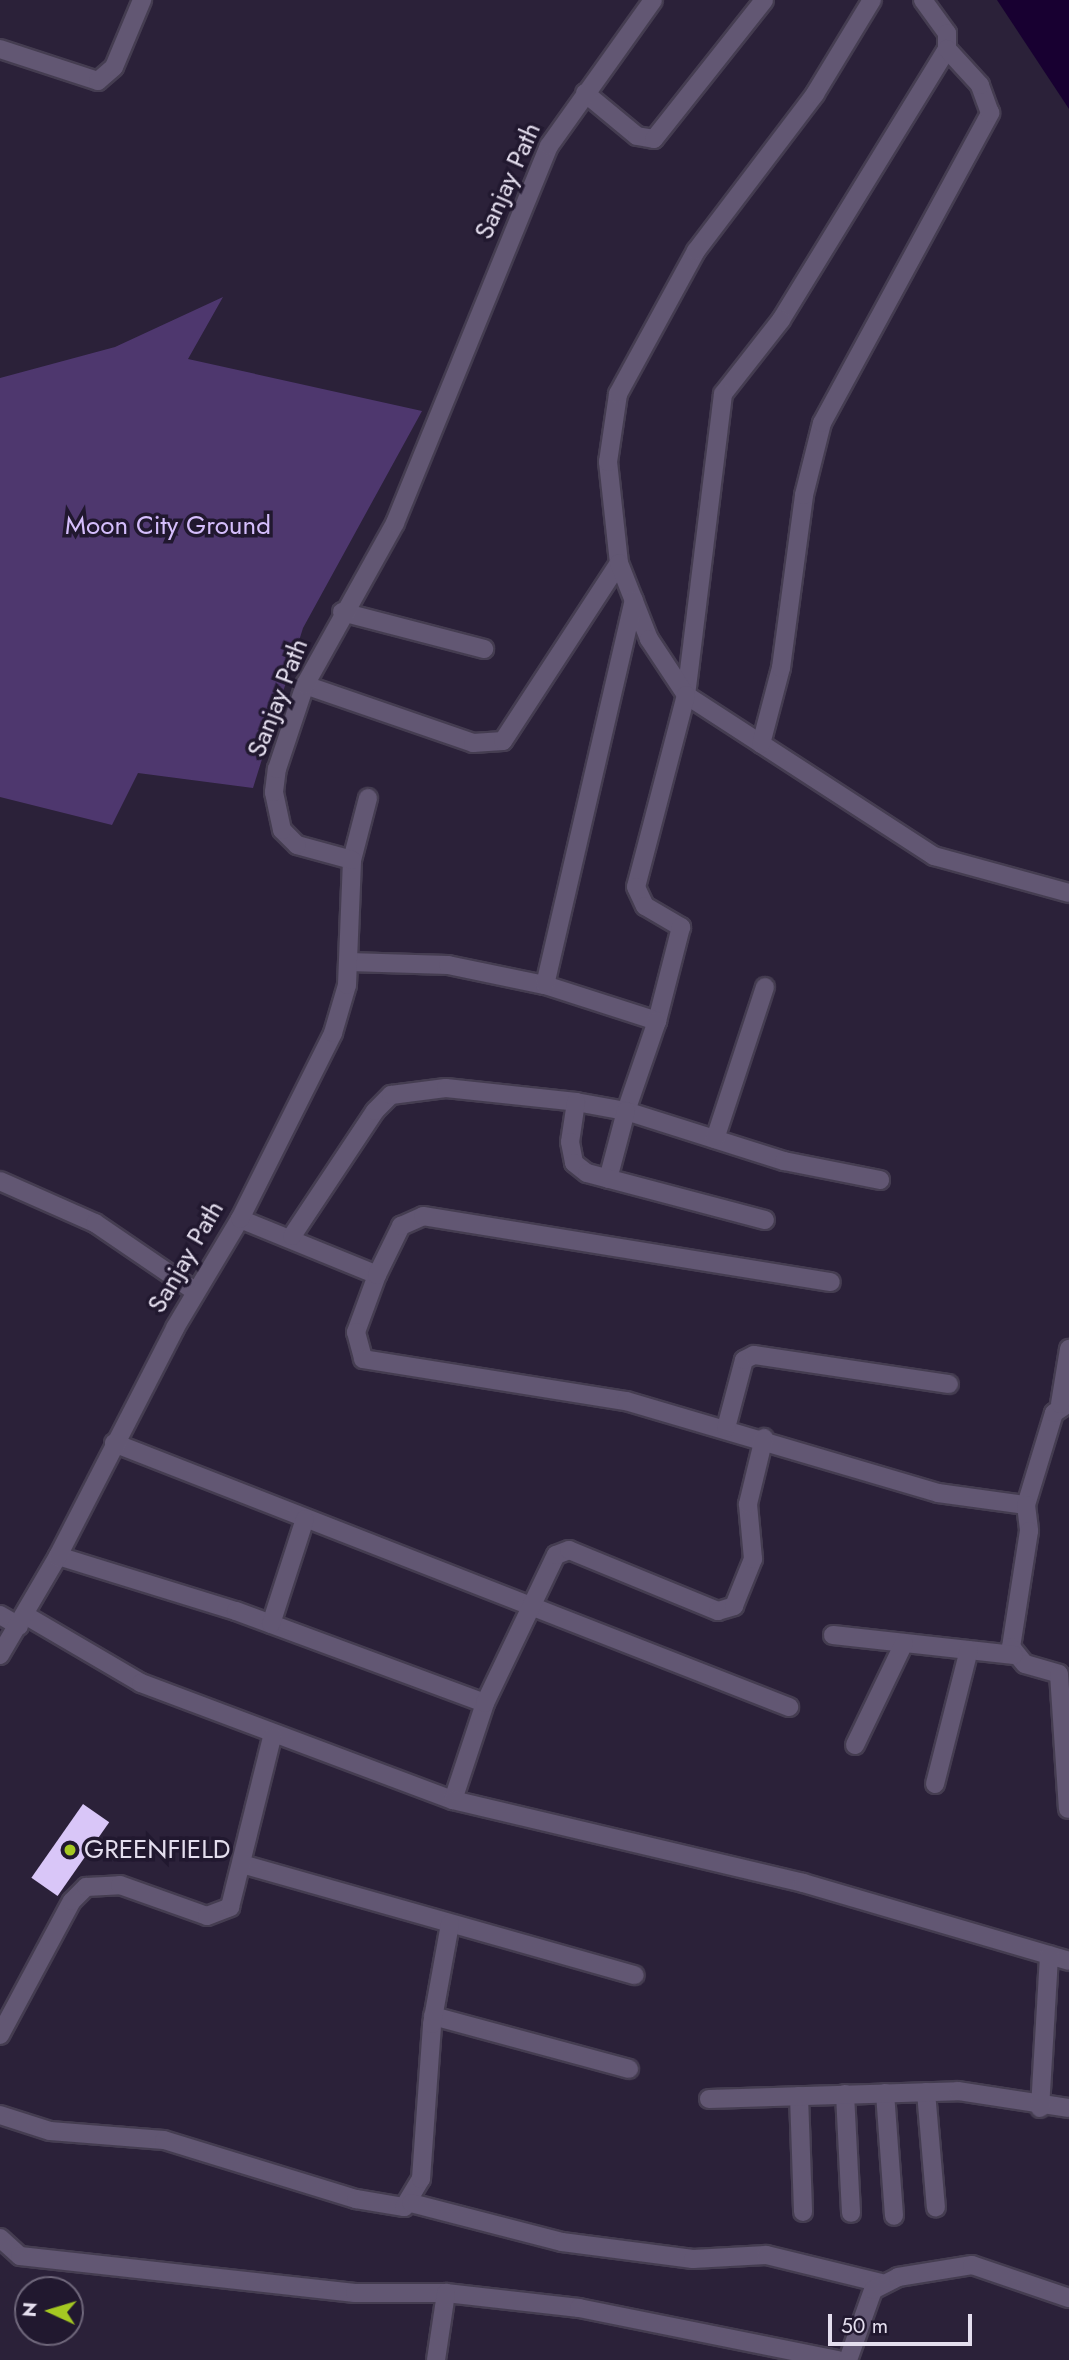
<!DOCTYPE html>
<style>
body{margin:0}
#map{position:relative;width:1069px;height:2360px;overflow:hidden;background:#2b2139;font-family:Jost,sans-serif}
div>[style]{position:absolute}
.green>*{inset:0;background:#4e376e}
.water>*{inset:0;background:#180031}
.building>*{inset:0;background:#d9c6f8;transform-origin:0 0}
.roads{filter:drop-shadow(2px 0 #453d51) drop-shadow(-2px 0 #453d51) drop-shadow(0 2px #453d51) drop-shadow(0 -2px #453d51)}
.minor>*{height:18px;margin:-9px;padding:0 9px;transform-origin:9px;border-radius:9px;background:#625773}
.dots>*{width:19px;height:19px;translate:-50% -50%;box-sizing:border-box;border:4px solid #21182f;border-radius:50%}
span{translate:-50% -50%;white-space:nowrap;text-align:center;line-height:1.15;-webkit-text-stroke:7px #21182f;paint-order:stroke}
.street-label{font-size:26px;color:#e4deee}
.park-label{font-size:26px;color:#d5befc}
.poi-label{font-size:26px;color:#e4deee}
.left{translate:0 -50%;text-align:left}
.north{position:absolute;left:14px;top:2276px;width:70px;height:70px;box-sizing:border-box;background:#21182f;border:2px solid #6f677b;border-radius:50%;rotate:274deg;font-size:19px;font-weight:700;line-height:28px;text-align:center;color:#e4deee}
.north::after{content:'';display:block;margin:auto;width:24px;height:32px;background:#a5c822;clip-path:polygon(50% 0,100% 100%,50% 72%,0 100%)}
.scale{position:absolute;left:828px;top:2314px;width:144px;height:32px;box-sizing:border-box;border:4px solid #e4deee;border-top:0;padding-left:9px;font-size:21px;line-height:24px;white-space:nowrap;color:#e4deee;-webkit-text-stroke:5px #21182f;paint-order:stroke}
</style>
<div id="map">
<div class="green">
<i style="clip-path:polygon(223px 297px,188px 359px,422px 411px,303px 628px,253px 788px,138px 773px,112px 825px,0 797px,0 378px,115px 347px)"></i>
</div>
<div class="water">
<i style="clip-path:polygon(997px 0,1069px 0,1069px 109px)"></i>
</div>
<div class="building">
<i style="left:83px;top:1804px;width:32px;height:90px;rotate:35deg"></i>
</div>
<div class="roads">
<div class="minor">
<i style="left:923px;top:0;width:41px;rotate:54deg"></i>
<i style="left:947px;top:33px;width:16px;rotate:90deg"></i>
<i style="left:947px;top:49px;width:318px;rotate:121.5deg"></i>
<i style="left:781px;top:320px;width:94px;rotate:128.1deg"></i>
<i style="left:723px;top:394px;width:303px;rotate:97deg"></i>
<i style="left:686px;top:695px;width:296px;rotate:33deg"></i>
<i style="left:934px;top:856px;width:140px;rotate:15.3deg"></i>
<i style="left:0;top:49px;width:103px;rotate:18.1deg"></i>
<i style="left:98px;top:81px;width:21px;rotate:-41deg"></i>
<i style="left:114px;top:67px;width:73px;rotate:-67.3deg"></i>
<i style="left:585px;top:93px;width:67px;rotate:39.6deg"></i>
<i style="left:637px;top:136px;width:17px;rotate:10deg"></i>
<i style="left:654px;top:139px;width:177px;rotate:-51.6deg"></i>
<i style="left:619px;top:563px;width:102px;rotate:-96.2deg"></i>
<i style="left:608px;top:462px;width:69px;rotate:-81.6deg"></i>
<i style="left:618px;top:394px;width:163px;rotate:-61.4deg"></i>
<i style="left:696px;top:251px;width:197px;rotate:-52.8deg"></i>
<i style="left:815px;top:94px;width:110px;rotate:-58.8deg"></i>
<i style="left:342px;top:612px;width:147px;rotate:14.6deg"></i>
<i style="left:305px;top:685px;width:178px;rotate:19deg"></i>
<i style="left:473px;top:743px;width:30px;rotate:-4deg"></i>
<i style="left:503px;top:741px;width:212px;rotate:-56.9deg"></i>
<i style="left:619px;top:563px;width:82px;rotate:68.5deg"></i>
<i style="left:649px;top:639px;width:67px;rotate:56.5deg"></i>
<i style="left:686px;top:695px;width:198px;rotate:104.6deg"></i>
<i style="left:636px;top:887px;width:21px;rotate:65deg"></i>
<i style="left:645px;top:906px;width:42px;rotate:30.3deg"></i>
<i style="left:681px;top:927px;width:97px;rotate:104.3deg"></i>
<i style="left:761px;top:744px;width:79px;rotate:-75.3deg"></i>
<i style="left:781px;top:668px;width:175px;rotate:-82.4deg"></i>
<i style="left:804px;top:495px;width:74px;rotate:-76deg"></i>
<i style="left:822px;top:423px;width:353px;rotate:-61.5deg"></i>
<i style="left:990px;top:113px;width:30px;rotate:-110deg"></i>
<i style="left:980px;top:85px;width:49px;rotate:-132.5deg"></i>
<i style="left:352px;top:860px;width:64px;rotate:-75.5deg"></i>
<i style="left:349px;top:962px;width:99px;rotate:1.7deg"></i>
<i style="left:448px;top:965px;width:99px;rotate:11.7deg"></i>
<i style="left:545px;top:985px;width:118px;rotate:17.8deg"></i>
<i style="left:657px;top:1021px;width:95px;rotate:109deg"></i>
<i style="left:626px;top:1111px;width:166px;rotate:17.6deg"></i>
<i style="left:784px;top:1161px;width:98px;rotate:11.2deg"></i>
<i style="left:545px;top:985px;width:395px;rotate:-77deg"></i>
<i style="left:576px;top:1102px;width:51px;rotate:10.2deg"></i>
<i style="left:626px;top:1111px;width:70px;rotate:104.8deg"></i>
<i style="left:715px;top:1139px;width:160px;rotate:-71.8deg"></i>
<i style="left:0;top:1181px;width:104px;rotate:23.9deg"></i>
<i style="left:95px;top:1223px;width:122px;rotate:34.3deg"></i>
<i style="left:240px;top:1219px;width:148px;rotate:22.2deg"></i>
<i style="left:377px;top:1275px;width:61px;rotate:110.2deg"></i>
<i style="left:356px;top:1332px;width:28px;rotate:75deg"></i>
<i style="left:363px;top:1359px;width:266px;rotate:9.1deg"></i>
<i style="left:626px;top:1401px;width:325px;rotate:16.4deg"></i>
<i style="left:938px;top:1493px;width:89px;rotate:7.8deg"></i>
<i style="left:1026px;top:1505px;width:96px;rotate:-73.1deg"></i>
<i style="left:1054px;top:1413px;width:18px;rotate:-34deg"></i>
<i style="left:292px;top:1236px;width:150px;rotate:-56.4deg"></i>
<i style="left:375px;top:1111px;width:23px;rotate:-45deg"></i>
<i style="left:391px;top:1095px;width:55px;rotate:-7.3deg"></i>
<i style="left:446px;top:1088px;width:131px;rotate:6.1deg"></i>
<i style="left:576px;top:1102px;width:40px;rotate:98.5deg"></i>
<i style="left:570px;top:1142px;width:21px;rotate:79deg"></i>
<i style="left:574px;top:1163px;width:16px;rotate:38deg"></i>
<i style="left:587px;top:1173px;width:184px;rotate:14.8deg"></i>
<i style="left:377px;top:1275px;width:55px;rotate:-63.9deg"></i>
<i style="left:401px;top:1226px;width:24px;rotate:-24deg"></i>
<i style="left:423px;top:1216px;width:413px;rotate:9.2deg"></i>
<i style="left:1060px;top:1404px;width:56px;rotate:-80.7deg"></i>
<i style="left:726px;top:1428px;width:70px;rotate:-75.2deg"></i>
<i style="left:744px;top:1360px;width:11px;rotate:-27deg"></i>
<i style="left:754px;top:1355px;width:197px;rotate:8.5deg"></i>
<i style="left:114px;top:1443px;width:725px;rotate:21.36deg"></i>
<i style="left:1026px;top:1505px;width:26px;rotate:83deg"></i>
<i style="left:1029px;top:1531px;width:117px;rotate:98.8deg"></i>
<i style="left:1011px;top:1647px;width:22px;rotate:51deg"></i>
<i style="left:1025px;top:1664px;width:35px;rotate:16deg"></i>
<i style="left:1059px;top:1674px;width:135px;rotate:86.2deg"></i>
<i style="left:58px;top:1556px;width:186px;rotate:17.2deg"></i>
<i style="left:236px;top:1611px;width:265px;rotate:20.3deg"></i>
<i style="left:0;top:1615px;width:22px;rotate:30deg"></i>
<i style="left:25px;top:1615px;width:134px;rotate:30.4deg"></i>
<i style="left:141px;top:1683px;width:333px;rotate:20.6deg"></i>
<i style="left:453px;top:1800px;width:102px;rotate:-71.7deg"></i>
<i style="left:485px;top:1703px;width:164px;rotate:-64.4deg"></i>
<i style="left:556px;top:1555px;width:14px;rotate:-21deg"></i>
<i style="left:569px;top:1550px;width:161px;rotate:22.3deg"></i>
<i style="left:718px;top:1611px;width:17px;rotate:-17deg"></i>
<i style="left:734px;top:1606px;width:51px;rotate:-68deg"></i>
<i style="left:753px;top:1559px;width:55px;rotate:-95.2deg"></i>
<i style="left:748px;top:1504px;width:68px;rotate:-76.4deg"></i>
<i style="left:271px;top:1624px;width:110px;rotate:-72.1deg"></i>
<i style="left:833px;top:1635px;width:182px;rotate:6.3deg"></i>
<i style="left:0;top:1655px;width:115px;rotate:-59.6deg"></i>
<i style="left:58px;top:1556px;width:256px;rotate:-62.8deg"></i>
<i style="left:175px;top:1328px;width:127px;rotate:-59.2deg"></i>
<i style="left:240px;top:1219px;width:208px;rotate:-63.4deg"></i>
<i style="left:333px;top:1033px;width:50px;rotate:-73.7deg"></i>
<i style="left:347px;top:985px;width:125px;rotate:-87.7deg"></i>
<i style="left:352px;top:860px;width:57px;rotate:-164.7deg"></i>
<i style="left:297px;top:845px;width:21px;rotate:-135deg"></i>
<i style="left:282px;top:830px;width:39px;rotate:-102deg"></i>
<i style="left:274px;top:792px;width:23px;rotate:-83deg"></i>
<i style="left:277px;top:769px;width:89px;rotate:-71.6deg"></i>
<i style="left:305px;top:685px;width:185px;rotate:-60.9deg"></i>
<i style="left:395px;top:523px;width:407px;rotate:-67.8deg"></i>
<i style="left:549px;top:146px;width:179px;rotate:-54.5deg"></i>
<i style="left:855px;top:1745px;width:113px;rotate:-64.3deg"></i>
<i style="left:935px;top:1784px;width:138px;rotate:-75.8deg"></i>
<i style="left:453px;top:1800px;width:360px;rotate:13.3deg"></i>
<i style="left:803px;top:1883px;width:277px;rotate:16.3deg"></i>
<i style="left:242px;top:1864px;width:408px;rotate:15.8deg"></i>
<i style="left:433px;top:2016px;width:203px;rotate:15.1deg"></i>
<i style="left:0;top:2035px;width:152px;rotate:-61.8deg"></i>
<i style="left:72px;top:1901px;width:20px;rotate:-45deg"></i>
<i style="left:86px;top:1887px;width:34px;rotate:-3deg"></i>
<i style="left:120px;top:1885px;width:92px;rotate:19.6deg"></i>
<i style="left:207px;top:1916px;width:25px;rotate:-21deg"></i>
<i style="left:230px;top:1907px;width:175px;rotate:-76.1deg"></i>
<i style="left:926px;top:2092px;width:116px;rotate:85.1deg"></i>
<i style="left:885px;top:2093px;width:123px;rotate:85.8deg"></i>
<i style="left:845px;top:2094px;width:119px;rotate:87.1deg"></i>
<i style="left:799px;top:2096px;width:116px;rotate:88deg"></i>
<i style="left:709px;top:2099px;width:249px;rotate:-1.8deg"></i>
<i style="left:958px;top:2091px;width:112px;rotate:8.7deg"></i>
<i style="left:1040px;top:2108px;width:153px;rotate:-86.6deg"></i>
<i style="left:0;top:2115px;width:52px;rotate:17.7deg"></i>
<i style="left:50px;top:2131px;width:114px;rotate:4.5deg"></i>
<i style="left:164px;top:2140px;width:201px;rotate:17.1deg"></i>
<i style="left:356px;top:2199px;width:49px;rotate:9.5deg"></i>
<i style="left:404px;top:2207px;width:33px;rotate:-59deg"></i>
<i style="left:421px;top:2179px;width:155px;rotate:-85.9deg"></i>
<i style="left:432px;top:2024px;width:102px;rotate:-79.8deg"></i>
<i style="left:411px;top:2203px;width:156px;rotate:14.5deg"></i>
<i style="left:562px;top:2242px;width:132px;rotate:7.4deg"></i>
<i style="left:693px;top:2259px;width:73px;rotate:-3.1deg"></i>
<i style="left:766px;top:2255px;width:118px;rotate:13.7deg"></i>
<i style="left:0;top:2238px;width:27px;rotate:42deg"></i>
<i style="left:20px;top:2256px;width:337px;rotate:6.3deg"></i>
<i style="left:355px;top:2293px;width:91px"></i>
<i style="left:446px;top:2293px;width:134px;rotate:6.4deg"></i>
<i style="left:579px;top:2308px;width:264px;rotate:11.4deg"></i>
<i style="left:436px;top:2360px;width:68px;rotate:-81.5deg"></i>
<i style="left:848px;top:2360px;width:74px;rotate:-70.3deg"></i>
<i style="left:873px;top:2290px;width:28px;rotate:-27deg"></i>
<i style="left:898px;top:2277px;width:75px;rotate:-9.2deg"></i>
<i style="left:972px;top:2265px;width:102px;rotate:18.8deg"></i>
</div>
</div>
<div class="dots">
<i style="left:70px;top:1850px;background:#a5c822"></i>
</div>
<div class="street-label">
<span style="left:508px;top:181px;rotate:-66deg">Sanjay Path</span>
<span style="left:278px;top:698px;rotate:-69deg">Sanjay Path</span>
<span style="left:186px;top:1257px;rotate:-60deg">Sanjay Path</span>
</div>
<div class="park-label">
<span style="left:168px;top:526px">Moon City Ground</span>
</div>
<div class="poi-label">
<span class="left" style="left:84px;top:1850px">GREENFIELD</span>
</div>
<div class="north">N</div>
<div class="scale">50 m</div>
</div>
